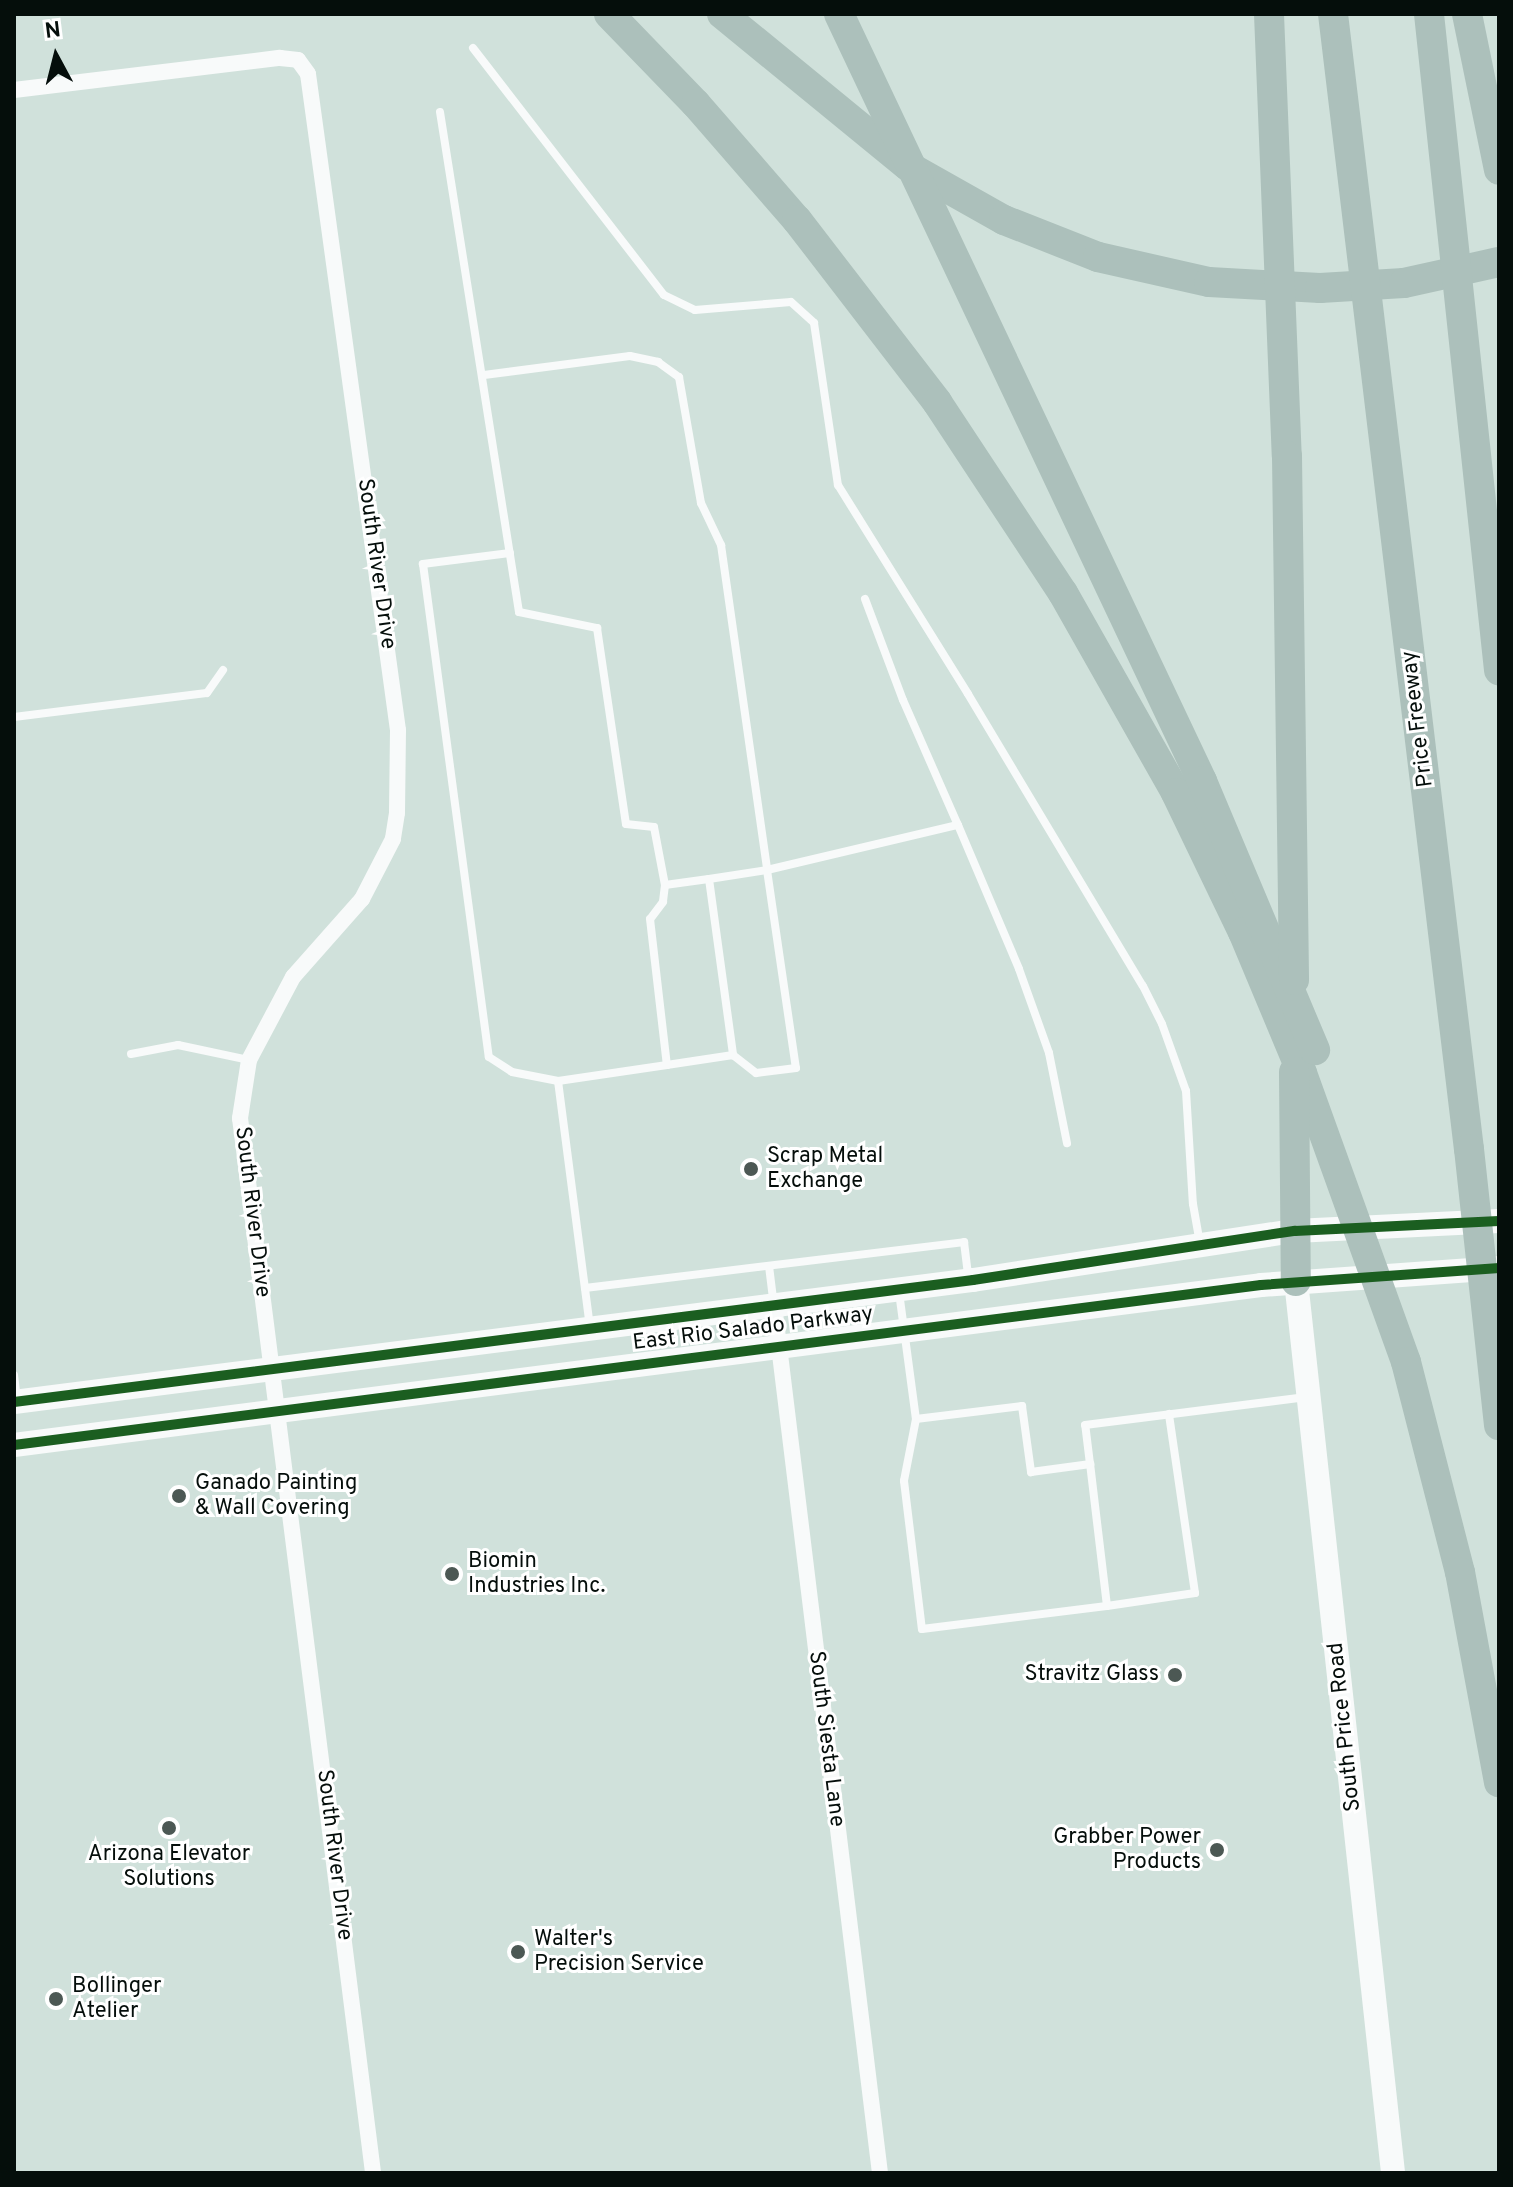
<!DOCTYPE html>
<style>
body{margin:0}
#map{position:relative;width:1513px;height:2187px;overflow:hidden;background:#d0e1db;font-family:Overpass,sans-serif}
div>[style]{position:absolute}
.lane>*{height:8px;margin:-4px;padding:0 4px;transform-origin:4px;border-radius:4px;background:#f8fafa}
.street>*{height:16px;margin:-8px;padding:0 8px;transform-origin:8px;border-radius:8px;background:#f8fafa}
.secondary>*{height:24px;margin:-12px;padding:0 12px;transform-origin:12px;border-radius:12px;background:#f8fafa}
.highway>*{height:30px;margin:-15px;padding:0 15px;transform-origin:15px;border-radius:15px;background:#acc0bb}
.cycleway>*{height:10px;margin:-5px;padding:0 5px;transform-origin:5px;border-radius:5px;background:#1b5e20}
.dots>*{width:22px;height:22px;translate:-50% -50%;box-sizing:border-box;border:4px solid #fff;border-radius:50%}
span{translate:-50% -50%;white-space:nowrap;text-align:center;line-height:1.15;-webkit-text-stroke:6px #fff;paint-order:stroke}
.street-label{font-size:22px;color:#050e0b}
.poi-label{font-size:22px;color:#050e0b}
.left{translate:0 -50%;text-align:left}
.right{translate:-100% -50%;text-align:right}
.frame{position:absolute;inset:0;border:16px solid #050e0b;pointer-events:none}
.north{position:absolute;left:16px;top:16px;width:80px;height:80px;-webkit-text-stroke:6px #fff;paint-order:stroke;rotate:353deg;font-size:22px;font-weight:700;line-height:32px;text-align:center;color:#050e0b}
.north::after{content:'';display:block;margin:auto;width:28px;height:36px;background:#050e0b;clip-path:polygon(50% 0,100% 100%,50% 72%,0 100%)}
</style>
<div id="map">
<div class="lane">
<i style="left:473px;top:48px;width:312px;rotate:52.3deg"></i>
<i style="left:664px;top:295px;width:34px;rotate:26deg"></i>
<i style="left:695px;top:310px;width:96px;rotate:-4.8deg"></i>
<i style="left:791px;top:302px;width:31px;rotate:42deg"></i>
<i style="left:814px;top:323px;width:164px;rotate:81.6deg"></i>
<i style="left:838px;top:485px;width:246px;rotate:58.1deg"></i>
<i style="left:968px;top:694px;width:340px;rotate:59.1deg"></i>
<i style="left:1143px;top:986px;width:42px;rotate:63.4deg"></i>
<i style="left:1162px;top:1024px;width:71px;rotate:70.3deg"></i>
<i style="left:1186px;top:1091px;width:113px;rotate:86.5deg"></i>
<i style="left:1193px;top:1204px;width:39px;rotate:80deg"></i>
<i style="left:440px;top:112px;width:506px;rotate:81.02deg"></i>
<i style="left:519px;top:612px;width:80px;rotate:11.6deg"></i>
<i style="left:597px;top:628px;width:198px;rotate:81.6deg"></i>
<i style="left:626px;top:824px;width:28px;rotate:6deg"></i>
<i style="left:654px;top:827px;width:59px;rotate:79.3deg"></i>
<i style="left:665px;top:885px;width:17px;rotate:97deg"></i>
<i style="left:663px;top:902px;width:21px;rotate:127deg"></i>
<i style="left:650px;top:919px;width:147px;rotate:83.4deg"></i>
<i style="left:667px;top:1065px;width:110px;rotate:171.6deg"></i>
<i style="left:558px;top:1081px;width:248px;rotate:82.6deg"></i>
<i style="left:484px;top:375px;width:147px;rotate:-7.4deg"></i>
<i style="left:630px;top:356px;width:29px;rotate:12deg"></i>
<i style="left:658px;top:362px;width:26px;rotate:36deg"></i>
<i style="left:679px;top:377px;width:128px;rotate:80.1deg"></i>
<i style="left:701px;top:503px;width:47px;rotate:64.5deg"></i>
<i style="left:721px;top:545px;width:328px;rotate:81.9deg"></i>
<i style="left:767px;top:870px;width:196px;rotate:-13.3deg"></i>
<i style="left:958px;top:825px;width:156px;rotate:67deg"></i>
<i style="left:1019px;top:969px;width:89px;rotate:70.3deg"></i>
<i style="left:1049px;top:1053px;width:92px;rotate:78.7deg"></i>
<i style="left:510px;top:553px;width:88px;rotate:172.8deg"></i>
<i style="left:423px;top:564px;width:497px;rotate:82.4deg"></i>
<i style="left:489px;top:1057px;width:27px;rotate:33deg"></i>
<i style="left:512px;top:1072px;width:47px;rotate:11.1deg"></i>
<i style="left:865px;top:599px;width:108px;rotate:69.4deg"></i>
<i style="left:903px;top:700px;width:137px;rotate:66.3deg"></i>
<i style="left:14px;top:717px;width:194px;rotate:-7.1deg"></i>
<i style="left:207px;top:693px;width:28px;rotate:-55deg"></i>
<i style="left:709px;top:879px;width:59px;rotate:-8.8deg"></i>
<i style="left:767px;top:870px;width:200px;rotate:81.7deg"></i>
<i style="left:796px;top:1068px;width:40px;rotate:172.9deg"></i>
<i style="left:756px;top:1073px;width:29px;rotate:-142deg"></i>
<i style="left:665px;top:885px;width:44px;rotate:-7.8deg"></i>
<i style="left:709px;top:879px;width:178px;rotate:82.2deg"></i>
<i style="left:733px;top:1055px;width:67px;rotate:171.4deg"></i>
<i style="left:131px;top:1054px;width:48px;rotate:-10.8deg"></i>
<i style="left:178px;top:1045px;width:73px;rotate:11.9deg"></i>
<i style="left:769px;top:1266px;width:38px;rotate:83deg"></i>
<i style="left:585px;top:1288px;width:382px;rotate:-6.9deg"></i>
<i style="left:964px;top:1242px;width:34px;rotate:83deg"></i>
<i style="left:899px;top:1292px;width:128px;rotate:82.4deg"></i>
<i style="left:916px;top:1419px;width:107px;rotate:-7deg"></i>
<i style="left:1022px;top:1406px;width:67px;rotate:82.2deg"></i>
<i style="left:1031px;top:1472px;width:60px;rotate:-7.7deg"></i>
<i style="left:1090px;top:1464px;width:39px;rotate:-97deg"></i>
<i style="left:1085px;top:1425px;width:225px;rotate:-7.2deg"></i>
<i style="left:14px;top:1375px;width:25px;rotate:83deg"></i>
<i style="left:916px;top:1419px;width:63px;rotate:101deg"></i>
<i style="left:904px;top:1481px;width:149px;rotate:83.1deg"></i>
<i style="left:922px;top:1629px;width:186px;rotate:-7.1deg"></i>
<i style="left:1107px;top:1606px;width:143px;rotate:-96.8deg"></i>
<i style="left:1107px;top:1606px;width:89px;rotate:-8.4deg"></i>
<i style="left:1195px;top:1593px;width:181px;rotate:-98.3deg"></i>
</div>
<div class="street">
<i style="left:14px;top:90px;width:268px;rotate:-6.9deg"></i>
<i style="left:280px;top:58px;width:18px;rotate:6deg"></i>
<i style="left:298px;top:60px;width:17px;rotate:54deg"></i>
<i style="left:308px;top:74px;width:662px;rotate:82.19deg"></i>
<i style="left:398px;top:730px;width:83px;rotate:90.7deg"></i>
<i style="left:397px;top:813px;width:26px;rotate:99deg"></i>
<i style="left:393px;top:839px;width:68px;rotate:117.3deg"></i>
<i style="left:362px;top:899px;width:104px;rotate:131.5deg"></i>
<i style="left:293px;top:977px;width:94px;rotate:117.9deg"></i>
<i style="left:249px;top:1060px;width:59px;rotate:98.8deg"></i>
<i style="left:240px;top:1118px;width:1063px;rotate:82.81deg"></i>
<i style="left:774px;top:1305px;width:874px;rotate:83.04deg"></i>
</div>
<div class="secondary">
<i style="left:1296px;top:1281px;width:897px;rotate:83.79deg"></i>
<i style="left:14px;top:1402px;width:967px;rotate:-7.25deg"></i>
<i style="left:973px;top:1280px;width:326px;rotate:-8.7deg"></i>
<i style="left:1295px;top:1231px;width:204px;rotate:-2.8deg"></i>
<i style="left:14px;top:1445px;width:1257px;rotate:-7.31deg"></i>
<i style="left:1261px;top:1285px;width:239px;rotate:-4.1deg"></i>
</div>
<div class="highway">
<i style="left:609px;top:14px;width:125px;rotate:46deg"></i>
<i style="left:696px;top:104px;width:154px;rotate:49deg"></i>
<i style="left:797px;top:220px;width:230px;rotate:52.4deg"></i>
<i style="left:937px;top:402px;width:229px;rotate:56.6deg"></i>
<i style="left:1063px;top:593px;width:230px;rotate:60.5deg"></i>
<i style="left:1176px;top:793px;width:154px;rotate:64.3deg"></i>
<i style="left:1243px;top:932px;width:153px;rotate:67.3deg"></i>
<i style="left:1302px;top:1073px;width:307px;rotate:70.2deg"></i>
<i style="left:1406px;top:1362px;width:217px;rotate:75.6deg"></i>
<i style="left:1460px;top:1572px;width:214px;rotate:79.5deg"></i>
<i style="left:722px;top:14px;width:240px;rotate:39.3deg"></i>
<i style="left:908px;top:166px;width:110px;rotate:29.4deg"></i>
<i style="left:1004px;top:220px;width:101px;rotate:21.5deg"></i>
<i style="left:1098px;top:257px;width:114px;rotate:12.7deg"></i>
<i style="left:1209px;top:282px;width:111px;rotate:3.1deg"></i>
<i style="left:1320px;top:288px;width:84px;rotate:-3.4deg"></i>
<i style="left:1404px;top:283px;width:97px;rotate:-12.5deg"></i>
<i style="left:839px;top:14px;width:849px;rotate:64.67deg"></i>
<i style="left:1202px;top:781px;width:292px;rotate:67.2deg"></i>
<i style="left:1269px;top:14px;width:442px;rotate:87.7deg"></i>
<i style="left:1287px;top:456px;width:524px;rotate:89.23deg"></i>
<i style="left:1333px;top:14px;width:1143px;rotate:83.17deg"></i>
<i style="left:1469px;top:1149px;width:278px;rotate:83.8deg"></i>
<i style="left:1429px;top:14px;width:660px;rotate:83.91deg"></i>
<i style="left:1467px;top:14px;width:159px;rotate:78.4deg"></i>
<i style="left:1294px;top:1072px;width:209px;rotate:89.5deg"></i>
</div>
<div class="cycleway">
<i style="left:14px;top:1402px;width:967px;rotate:-7.25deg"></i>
<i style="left:973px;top:1280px;width:326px;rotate:-8.7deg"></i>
<i style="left:1295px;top:1231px;width:204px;rotate:-2.8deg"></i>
<i style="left:14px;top:1445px;width:1257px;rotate:-7.31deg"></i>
<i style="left:1261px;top:1285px;width:239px;rotate:-4.1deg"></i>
</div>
<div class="dots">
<i style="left:751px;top:1169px;background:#4c5854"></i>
<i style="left:179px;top:1496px;background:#4c5854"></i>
<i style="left:452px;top:1574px;background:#4c5854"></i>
<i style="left:1175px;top:1675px;background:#4c5854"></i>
<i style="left:169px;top:1828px;background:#4c5854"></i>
<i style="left:1217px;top:1850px;background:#4c5854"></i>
<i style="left:518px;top:1952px;background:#4c5854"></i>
<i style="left:56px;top:1999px;background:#4c5854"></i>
</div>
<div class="street-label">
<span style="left:376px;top:564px;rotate:82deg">South River Drive</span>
<span style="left:1418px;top:719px;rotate:-97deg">Price Freeway</span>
<span style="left:252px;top:1212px;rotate:83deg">South River Drive</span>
<span style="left:753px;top:1329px;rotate:-7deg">East Rio Salado Parkway</span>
<span style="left:1345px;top:1727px;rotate:-96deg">South Price Road</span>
<span style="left:826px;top:1739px;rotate:83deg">South Siesta Lane</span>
<span style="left:334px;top:1855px;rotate:83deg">South River Drive</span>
</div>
<div class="poi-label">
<span class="left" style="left:767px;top:1169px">Scrap Metal<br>Exchange</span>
<span class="left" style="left:195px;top:1496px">Ganado Painting<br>&amp; Wall Covering</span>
<span class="left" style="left:468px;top:1574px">Biomin<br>Industries Inc.</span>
<span class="right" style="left:1159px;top:1675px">Stravitz Glass</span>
<span class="right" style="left:1201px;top:1850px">Grabber Power<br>Products</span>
<span style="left:169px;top:1867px">Arizona Elevator<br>Solutions</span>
<span class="left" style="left:534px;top:1952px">Walter's<br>Precision Service</span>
<span class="left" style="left:72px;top:1999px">Bollinger<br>Atelier</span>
</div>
<div class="frame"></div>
<div class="north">N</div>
</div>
